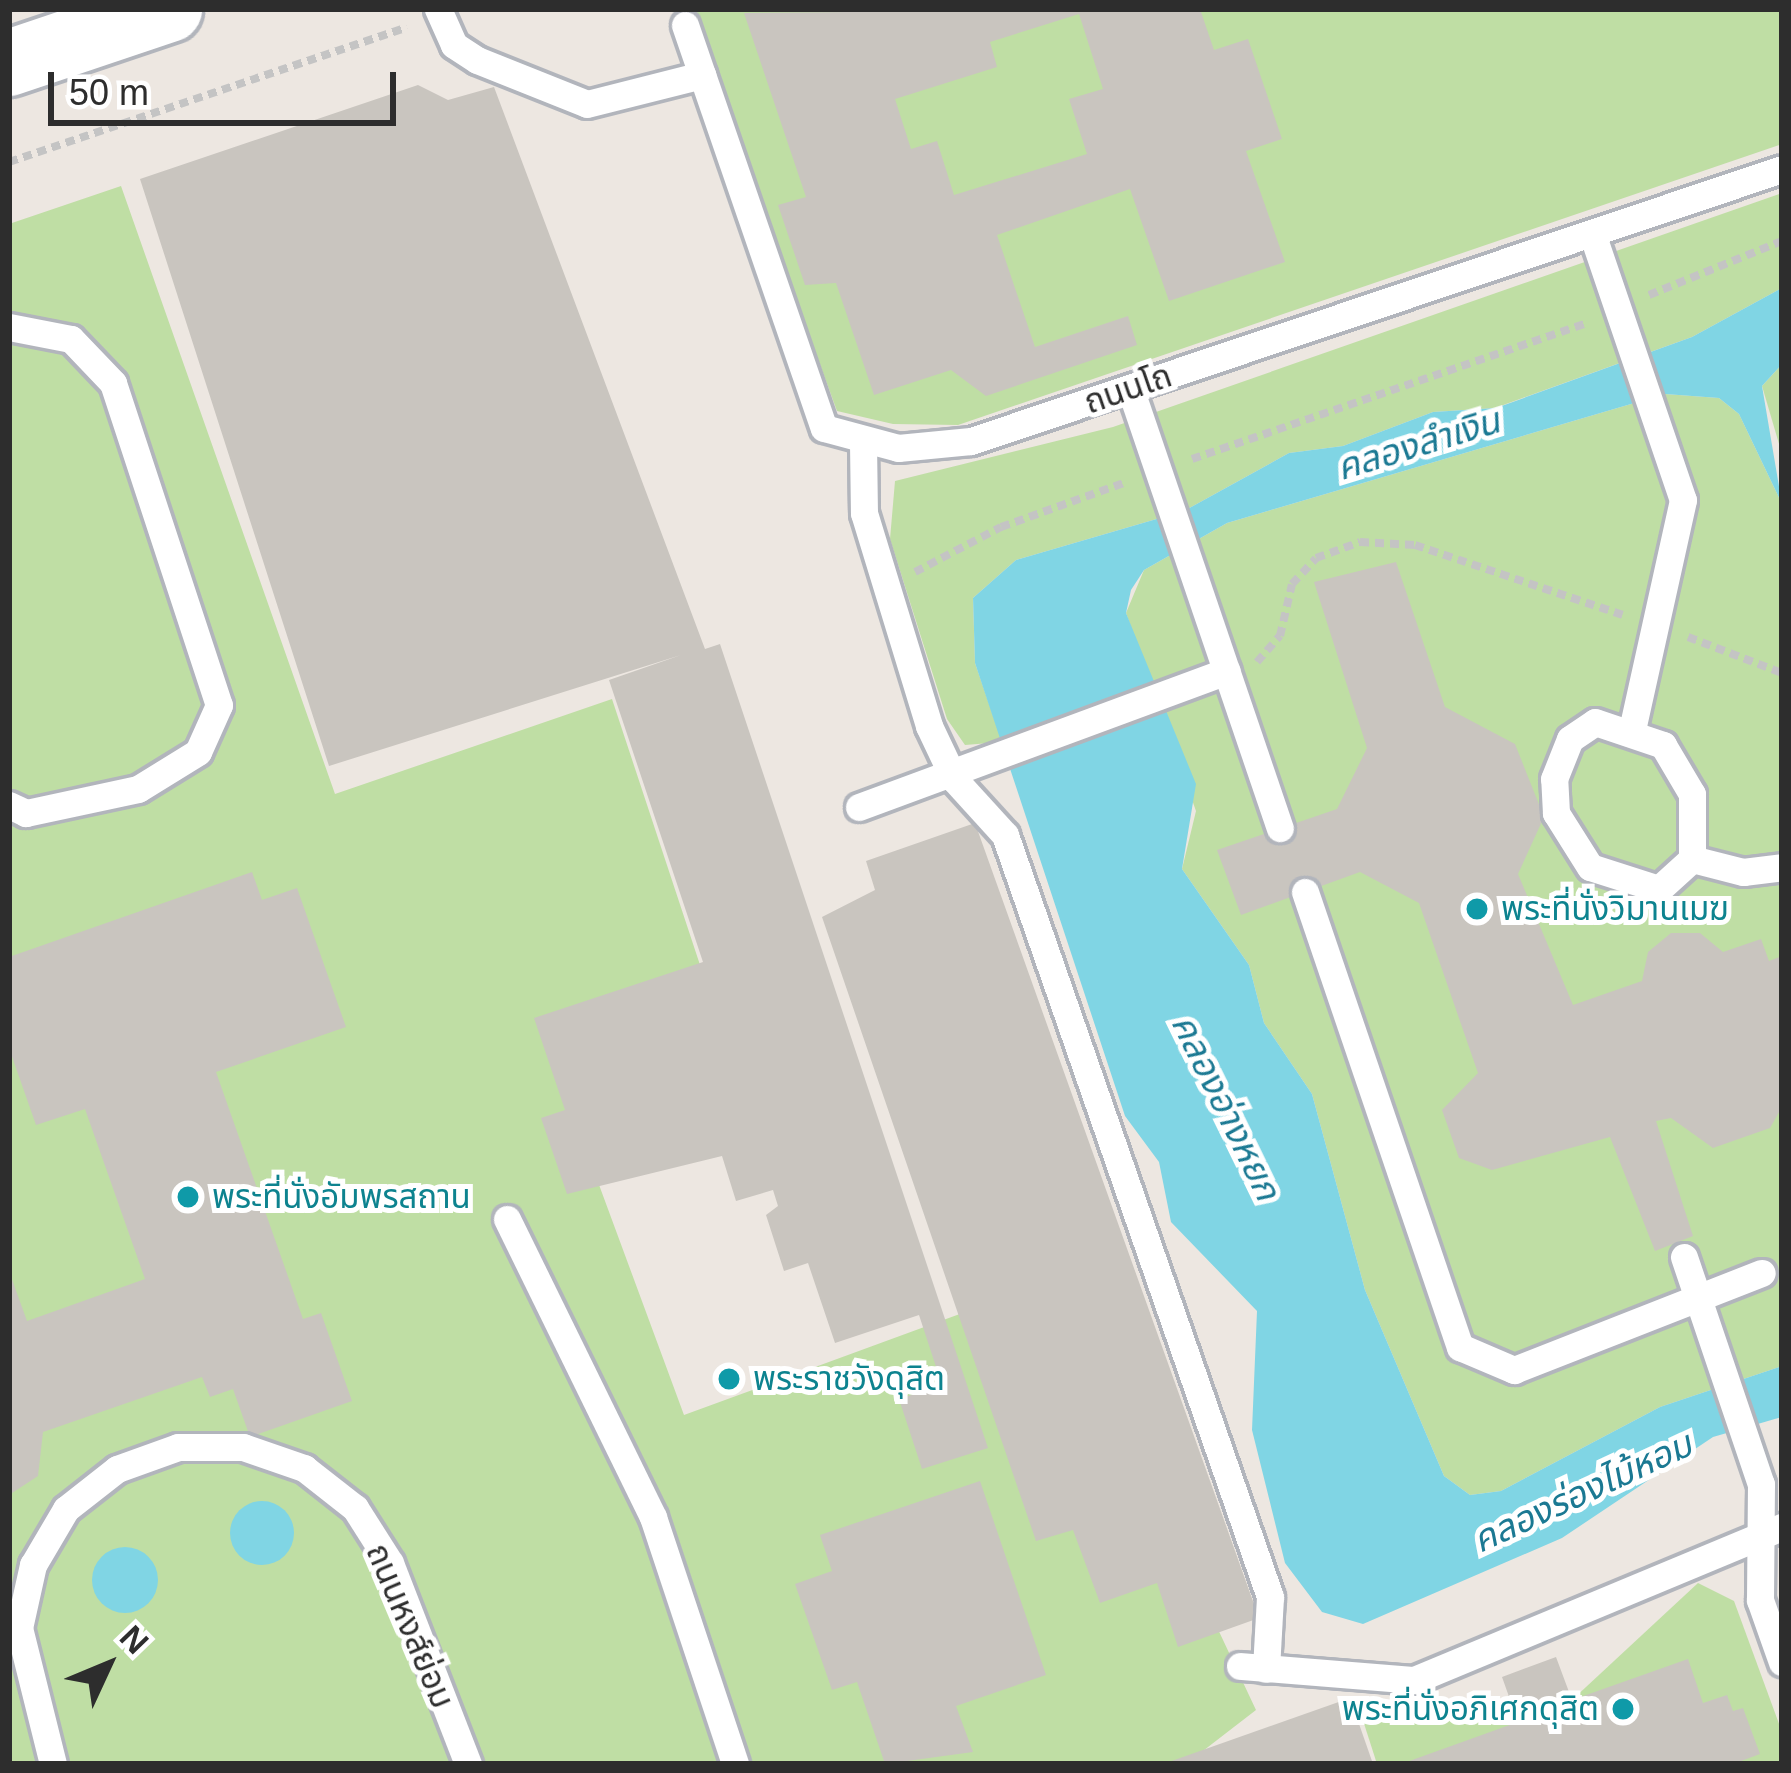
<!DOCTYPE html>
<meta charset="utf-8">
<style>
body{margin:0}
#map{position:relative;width:1791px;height:1773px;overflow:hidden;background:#ede7e1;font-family:Helvetica,"Noto Sans Thai",sans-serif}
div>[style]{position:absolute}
.green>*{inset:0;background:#bfdea4}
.water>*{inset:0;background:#80d5e4}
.round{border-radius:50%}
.building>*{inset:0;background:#c9c5bf}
.path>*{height:8px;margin-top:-4px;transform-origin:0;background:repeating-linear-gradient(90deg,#c4c4c4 0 9px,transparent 0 15px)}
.roads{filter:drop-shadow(3px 0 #b2b5bc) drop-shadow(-3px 0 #b2b5bc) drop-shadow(0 3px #b2b5bc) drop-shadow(0 -3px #b2b5bc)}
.lane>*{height:27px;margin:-13.5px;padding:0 13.5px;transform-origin:13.5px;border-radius:13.5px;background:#fff}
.secondary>*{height:66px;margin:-33px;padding:0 33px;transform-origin:33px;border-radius:33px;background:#fff}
.dots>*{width:33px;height:33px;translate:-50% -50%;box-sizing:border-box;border:6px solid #fff;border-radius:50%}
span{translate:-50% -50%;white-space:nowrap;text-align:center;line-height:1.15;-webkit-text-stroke:10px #fff;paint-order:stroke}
.street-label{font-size:33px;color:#2d2d2d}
.culture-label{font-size:33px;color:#0d838f}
.left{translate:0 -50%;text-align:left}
.right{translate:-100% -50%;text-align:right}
.water-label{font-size:36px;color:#1b7993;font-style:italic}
.frame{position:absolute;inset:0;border:12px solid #2d2d2d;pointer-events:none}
.north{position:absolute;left:48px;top:1605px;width:120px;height:120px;-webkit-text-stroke:9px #fff;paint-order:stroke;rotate:46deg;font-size:33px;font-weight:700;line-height:48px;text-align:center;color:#2d2d2d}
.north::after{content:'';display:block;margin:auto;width:42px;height:54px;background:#2d2d2d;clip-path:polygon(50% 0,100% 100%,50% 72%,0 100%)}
.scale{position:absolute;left:48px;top:72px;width:348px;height:54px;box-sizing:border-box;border:6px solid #2d2d2d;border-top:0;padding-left:15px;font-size:36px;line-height:42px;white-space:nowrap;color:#2d2d2d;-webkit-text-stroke:9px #fff;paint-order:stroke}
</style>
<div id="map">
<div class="green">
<i style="clip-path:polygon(690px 9px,1782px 9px,1782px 144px,958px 425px,893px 424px,837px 411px)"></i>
<i style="clip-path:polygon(121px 186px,335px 794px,612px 699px,704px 977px,543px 1033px,684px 1415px,987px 1304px,1207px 1606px,1256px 1710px,1186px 1764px,9px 1764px,9px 224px)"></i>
<i style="clip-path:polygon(1782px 193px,1782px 288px,1692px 337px,1495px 408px,1433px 412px,1343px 446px,1289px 453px,1184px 511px,1016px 560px,973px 598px,975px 663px,1002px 742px,965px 745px,947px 719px,890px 539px,895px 481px,1113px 427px)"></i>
<i style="clip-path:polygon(1782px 364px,1782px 454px,1762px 386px)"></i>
<i style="clip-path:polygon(1665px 394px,1719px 398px,1739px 414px,1782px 504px,1782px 1366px,1660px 1407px,1501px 1491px,1470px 1495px,1444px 1476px,1365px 1290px,1312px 1094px,1264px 1023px,1249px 965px,1182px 869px,1196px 811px,1126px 613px,1144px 570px,1227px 523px)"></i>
<i style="clip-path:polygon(1698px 1583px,1734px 1601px,1782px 1732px,1782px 1764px,1594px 1764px,1572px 1700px)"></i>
<i style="clip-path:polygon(1359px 1708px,1518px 1722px,1533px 1764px,1377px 1764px)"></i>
</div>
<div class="water">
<i style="clip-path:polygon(1782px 288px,1782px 364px,1762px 386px,1782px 504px,1739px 414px,1719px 398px,1665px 394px,1227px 523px,1144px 570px,1131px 590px,1126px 613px,1196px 784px,1182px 869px,1249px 965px,1264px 1023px,1312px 1094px,1365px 1290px,1444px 1476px,1470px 1495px,1501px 1491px,1660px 1407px,1782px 1366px,1782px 1417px,1713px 1437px,1562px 1538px,1363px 1624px,1322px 1612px,1285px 1563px,1252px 1430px,1257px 1311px,1171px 1222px,1159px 1162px,1125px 1116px,975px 663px,973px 598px,1016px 560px,1184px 511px,1289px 453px,1343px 446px,1433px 412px,1496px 408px,1692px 337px)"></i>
<i class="round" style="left:230px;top:1501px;width:64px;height:64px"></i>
<i class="round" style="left:92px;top:1547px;width:66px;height:66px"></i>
</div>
<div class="building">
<i style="clip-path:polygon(evenodd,1200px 9px,1214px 50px,1248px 39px,1282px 139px,1246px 151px,1285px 262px,1169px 301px,1130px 189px,997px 235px,1035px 347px,1128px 316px,1137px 345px,986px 396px,951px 370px,874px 395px,836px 283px,805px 285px,778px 205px,806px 197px,744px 13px,1200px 9px,1079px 14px,1103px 89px,1069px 99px,1087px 154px,954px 195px,937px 141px,911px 149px,895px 99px,997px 67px,990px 42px,1079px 14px)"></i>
<i style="clip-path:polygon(418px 85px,448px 100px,494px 87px,705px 649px,720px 644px,988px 1448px,922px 1469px,899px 1399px,942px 1385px,919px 1315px,835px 1343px,808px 1263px,784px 1271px,766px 1215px,778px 1206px,773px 1190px,736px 1201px,722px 1156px,567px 1194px,541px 1118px,565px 1110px,534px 1018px,703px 962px,609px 680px,681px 655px,329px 766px,140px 179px)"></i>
<i style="clip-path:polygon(1396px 562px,1445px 707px,1515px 744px,1544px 817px,1518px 874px,1573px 1005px,1642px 981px,1648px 952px,1671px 933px,1700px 933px,1723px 952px,1761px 939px,1769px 961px,1782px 956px,1782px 1107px,1770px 1128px,1713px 1148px,1671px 1118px,1656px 1121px,1693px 1236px,1655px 1251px,1610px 1137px,1492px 1170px,1459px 1158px,1442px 1110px,1478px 1073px,1419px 903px,1360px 872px,1241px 915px,1217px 850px,1337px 809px,1367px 748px,1314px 582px)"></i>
<i style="clip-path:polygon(975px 823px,1259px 1618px,1178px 1647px,1157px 1583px,1100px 1603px,1073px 1530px,1036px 1541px,822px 917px,875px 890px,866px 861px)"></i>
<i style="clip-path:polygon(252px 872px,262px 900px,297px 888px,346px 1027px,216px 1072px,303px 1319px,321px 1313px,352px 1401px,250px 1437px,233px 1389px,210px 1397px,202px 1377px,43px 1432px,38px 1476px,9px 1495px,9px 1271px,27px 1321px,145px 1279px,85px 1109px,36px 1125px,9px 1048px,9px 957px)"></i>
<i style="clip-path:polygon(980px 1481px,1046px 1675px,956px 1706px,973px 1752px,885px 1764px,857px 1682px,832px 1690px,795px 1584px,832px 1571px,820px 1535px)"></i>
<i style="clip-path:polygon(1556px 1657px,1572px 1700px,1688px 1659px,1703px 1703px,1727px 1695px,1733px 1711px,1743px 1708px,1760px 1754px,1733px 1764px,1401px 1764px,1518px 1722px,1502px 1677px)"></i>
<i style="clip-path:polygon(1350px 1698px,1373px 1764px,1166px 1764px,1166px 1763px)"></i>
</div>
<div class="path">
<i style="left:9px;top:162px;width:420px;rotate:-18.7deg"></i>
<i style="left:1649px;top:295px;width:144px;rotate:-22.1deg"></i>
<i style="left:1192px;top:459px;width:417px;rotate:-19deg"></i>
<i style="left:915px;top:572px;width:97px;rotate:-27.6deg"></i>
<i style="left:1001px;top:527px;width:134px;rotate:-19.7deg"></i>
<i style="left:1688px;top:637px;width:101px;rotate:21deg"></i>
<i style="left:1257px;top:662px;width:35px;rotate:-49deg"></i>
<i style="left:1280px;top:636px;width:53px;rotate:-77deg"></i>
<i style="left:1292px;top:584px;width:35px;rotate:-47deg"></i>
<i style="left:1316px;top:558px;width:47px;rotate:-20deg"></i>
<i style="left:1360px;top:542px;width:55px;rotate:3.1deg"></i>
<i style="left:1415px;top:545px;width:219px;rotate:18.6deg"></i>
</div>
<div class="roads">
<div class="lane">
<i style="left:438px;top:9px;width:39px;rotate:66deg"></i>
<i style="left:454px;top:45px;width:27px;rotate:33deg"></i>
<i style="left:477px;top:60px;width:118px;rotate:21.8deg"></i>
<i style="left:587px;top:104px;width:119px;rotate:-14.2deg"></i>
<i style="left:685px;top:25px;width:426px;rotate:71deg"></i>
<i style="left:824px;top:428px;width:77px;rotate:15.1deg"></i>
<i style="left:898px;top:448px;width:73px;rotate:-5.5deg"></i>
<i style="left:971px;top:441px;width:855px;rotate:-18.54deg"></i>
<i style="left:1592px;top:233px;width:282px;rotate:71.2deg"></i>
<i style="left:1683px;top:500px;width:231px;rotate:102.5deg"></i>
<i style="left:9px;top:327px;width:63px;rotate:11deg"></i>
<i style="left:71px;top:339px;width:61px;rotate:46.3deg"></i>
<i style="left:113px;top:383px;width:339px;rotate:71.8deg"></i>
<i style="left:219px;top:705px;width:51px;rotate:114.1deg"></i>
<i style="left:198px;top:752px;width:70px;rotate:148.3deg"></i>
<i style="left:138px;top:789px;width:115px;rotate:167.9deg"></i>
<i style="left:26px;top:813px;width:19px;rotate:-155deg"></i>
<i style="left:1130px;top:388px;width:465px;rotate:71.2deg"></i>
<i style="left:863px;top:443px;width:70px;rotate:89.2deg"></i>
<i style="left:864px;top:513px;width:223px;rotate:73deg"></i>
<i style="left:929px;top:726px;width:59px;rotate:64.7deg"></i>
<i style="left:954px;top:779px;width:76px;rotate:47.7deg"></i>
<i style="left:1005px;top:835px;width:807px;rotate:70.82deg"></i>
<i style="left:1270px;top:1597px;width:72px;rotate:93.2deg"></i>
<i style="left:1595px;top:722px;width:72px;rotate:18.7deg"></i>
<i style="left:1663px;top:745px;width:57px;rotate:59.4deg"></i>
<i style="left:1692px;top:794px;width:65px;rotate:90deg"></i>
<i style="left:1692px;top:859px;width:45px;rotate:137.7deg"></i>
<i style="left:1659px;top:889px;width:72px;rotate:-162.3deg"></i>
<i style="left:1590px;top:867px;width:64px;rotate:-122.2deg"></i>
<i style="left:1556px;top:813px;width:34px;rotate:-93deg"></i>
<i style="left:1554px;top:779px;width:43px;rotate:-68.2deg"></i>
<i style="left:1570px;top:739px;width:30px;rotate:-34deg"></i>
<i style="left:859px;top:807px;width:392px;rotate:-20.3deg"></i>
<i style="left:1692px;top:859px;width:53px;rotate:14.3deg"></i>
<i style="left:1743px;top:872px;width:39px;rotate:-7deg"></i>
<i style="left:1305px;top:892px;width:481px;rotate:71.2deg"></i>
<i style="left:1460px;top:1347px;width:59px;rotate:23.1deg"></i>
<i style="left:1514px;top:1370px;width:266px;rotate:-21.4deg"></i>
<i style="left:507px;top:1219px;width:332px;rotate:63.9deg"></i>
<i style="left:653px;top:1517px;width:260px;rotate:71.6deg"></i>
<i style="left:1684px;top:1257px;width:240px;rotate:71.3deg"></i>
<i style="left:1761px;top:1484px;width:116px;rotate:90.5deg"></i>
<i style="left:1760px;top:1600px;width:66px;rotate:70.5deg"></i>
<i style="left:1240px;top:1666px;width:175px;rotate:4.6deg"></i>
<i style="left:1414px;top:1680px;width:399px;rotate:-22.6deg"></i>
<i style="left:53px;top:1764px;width:140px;rotate:-104deg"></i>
<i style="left:19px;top:1628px;width:65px;rotate:-77.5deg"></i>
<i style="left:33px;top:1565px;width:65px;rotate:-59.5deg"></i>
<i style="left:66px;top:1509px;width:65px;rotate:-38.1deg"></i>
<i style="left:117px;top:1469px;width:65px;rotate:-19.8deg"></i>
<i style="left:178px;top:1447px;width:65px"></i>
<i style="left:243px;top:1447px;width:65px;rotate:19deg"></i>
<i style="left:304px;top:1468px;width:65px;rotate:38.1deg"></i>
<i style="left:355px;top:1508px;width:65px;rotate:57.5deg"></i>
<i style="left:390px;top:1563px;width:216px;rotate:68.8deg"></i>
</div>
<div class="secondary">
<i style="left:9px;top:63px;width:169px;rotate:-18.6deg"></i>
</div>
</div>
<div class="dots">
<i style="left:1477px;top:909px;background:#0f9aa8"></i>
<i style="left:188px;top:1197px;background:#0f9aa8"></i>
<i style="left:729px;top:1379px;background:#0f9aa8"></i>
<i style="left:1623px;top:1709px;background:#0f9aa8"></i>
</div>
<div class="street-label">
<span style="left:1128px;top:389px;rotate:-19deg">ถนนโถ</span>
<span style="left:410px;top:1626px;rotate:67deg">ถนนหงส์ย่อม</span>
</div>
<div class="culture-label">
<span class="left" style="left:1501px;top:909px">พระที่นั่งวิมานเมฆ</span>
<span class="left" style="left:212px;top:1197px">พระที่นั่งอัมพรสถาน</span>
<span class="left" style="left:753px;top:1379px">พระราชวังดุสิต</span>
<span class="right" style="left:1599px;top:1709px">พระที่นั่งอภิเศกดุสิต</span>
</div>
<div class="water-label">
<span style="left:1418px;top:444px;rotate:-17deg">คลองลำเงิน</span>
<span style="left:1226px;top:1107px;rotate:64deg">คลองอ่างหยก</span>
<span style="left:1582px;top:1492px;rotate:-25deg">คลองร่องไม้หอม</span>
</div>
<div class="frame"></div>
<div class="north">N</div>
<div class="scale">50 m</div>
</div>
